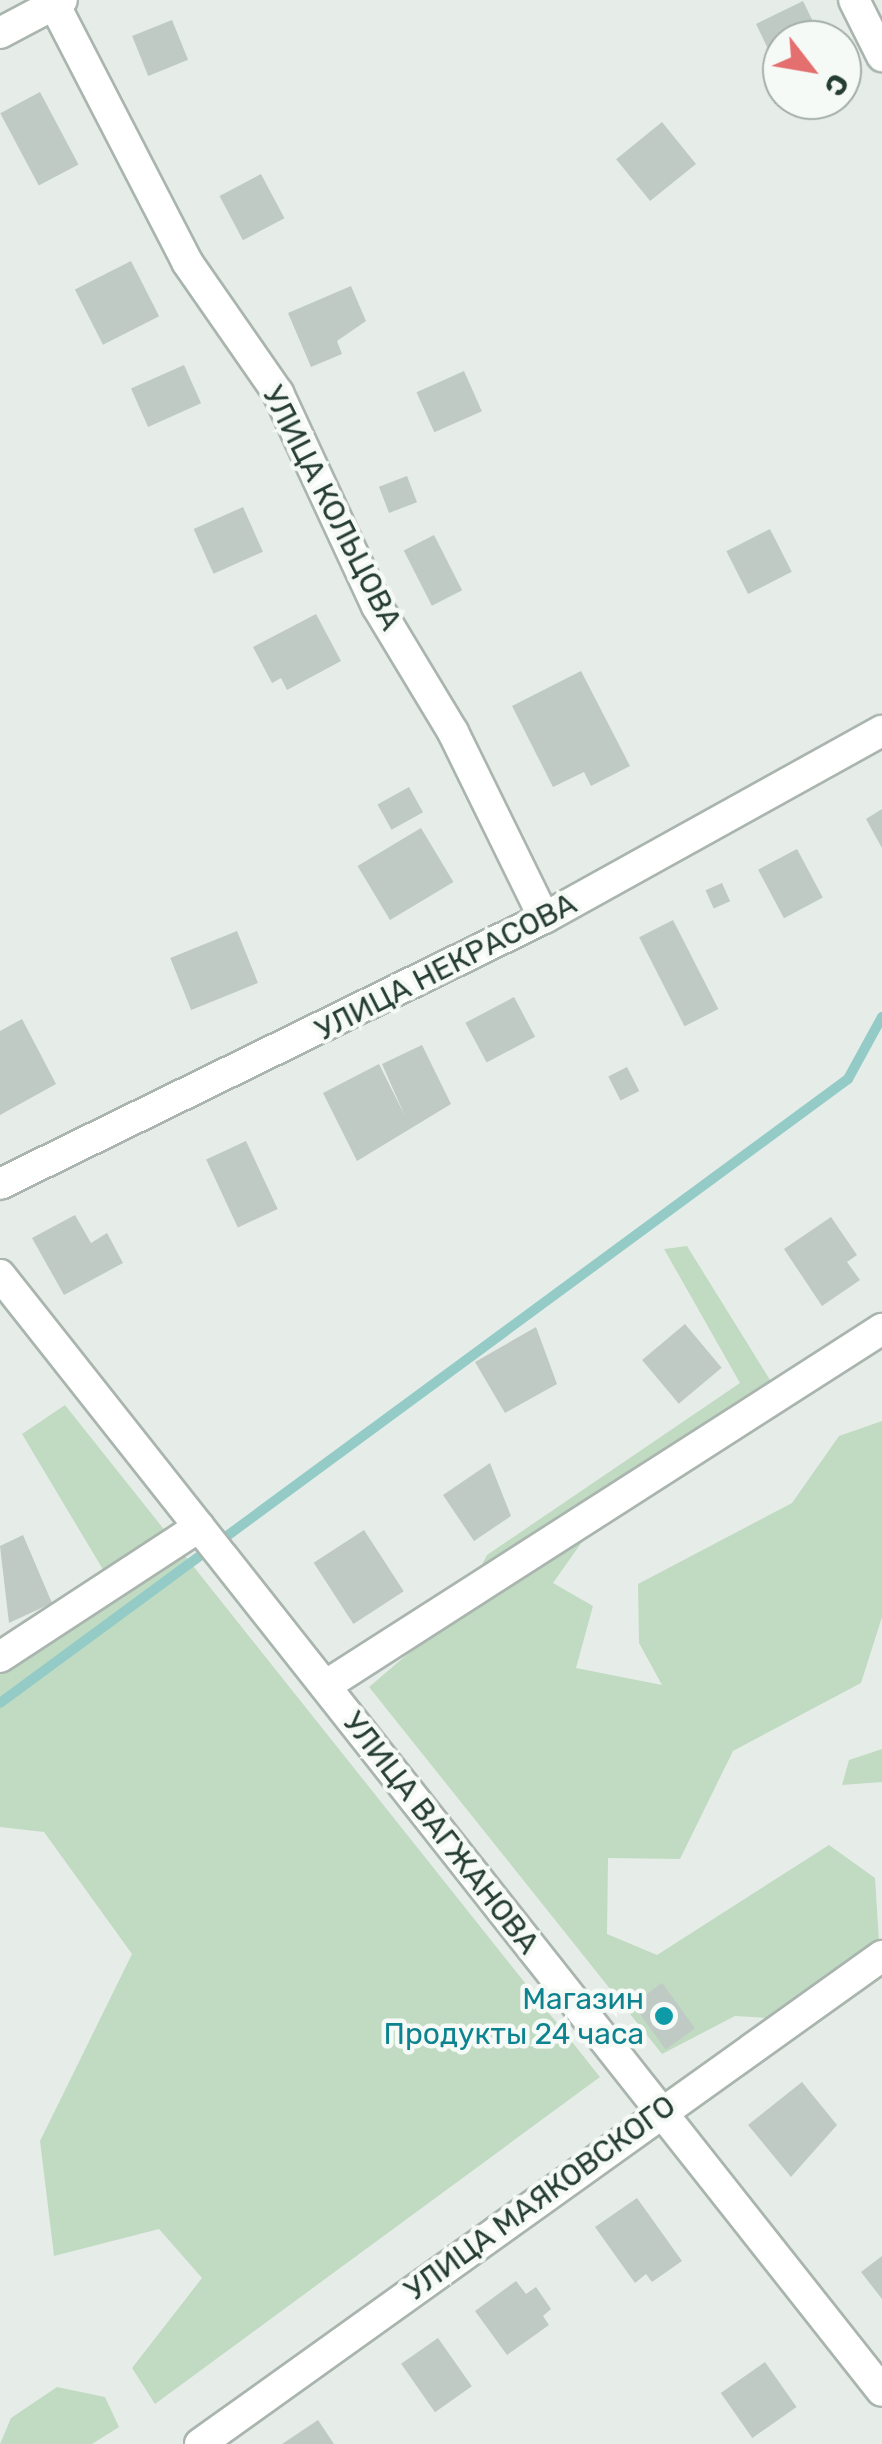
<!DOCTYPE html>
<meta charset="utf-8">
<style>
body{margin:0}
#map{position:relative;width:882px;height:2444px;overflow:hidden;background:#e6ede8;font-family:Rubik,sans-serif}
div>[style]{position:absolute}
.green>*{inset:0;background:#c1dbc2}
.stream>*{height:10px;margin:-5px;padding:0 5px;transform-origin:5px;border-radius:5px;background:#94cbc7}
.building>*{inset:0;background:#becac3;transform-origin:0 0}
.roads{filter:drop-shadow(2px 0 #a9b5ae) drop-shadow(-2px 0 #a9b5ae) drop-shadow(0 2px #a9b5ae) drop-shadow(0 -2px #a9b5ae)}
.minor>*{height:30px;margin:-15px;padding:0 15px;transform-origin:15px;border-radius:15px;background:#fff}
.dots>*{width:28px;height:28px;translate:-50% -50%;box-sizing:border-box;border:5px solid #f6faf7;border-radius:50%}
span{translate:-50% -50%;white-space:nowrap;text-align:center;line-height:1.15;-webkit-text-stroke:9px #f6faf7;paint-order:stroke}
.street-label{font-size:30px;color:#263d32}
.culture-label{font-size:30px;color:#0d838f}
.right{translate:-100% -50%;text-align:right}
.north{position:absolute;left:762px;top:20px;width:100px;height:100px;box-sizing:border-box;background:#f6faf7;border:2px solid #a3aea8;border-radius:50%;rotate:121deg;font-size:28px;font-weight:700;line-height:40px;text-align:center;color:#263d32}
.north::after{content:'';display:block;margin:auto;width:35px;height:45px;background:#e36f6e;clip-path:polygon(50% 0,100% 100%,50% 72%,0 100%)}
</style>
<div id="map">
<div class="green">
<i style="clip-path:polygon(687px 1246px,770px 1380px,762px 1407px,618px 1491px,553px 1583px,593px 1606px,576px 1668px,662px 1685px,639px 1643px,638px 1584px,792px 1503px,839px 1436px,882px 1421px,882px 1617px,861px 1683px,733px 1751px,680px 1859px,608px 1858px,607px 1934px,657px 1955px,829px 1845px,875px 1878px,879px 1941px,768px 2018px,735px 2016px,662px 2054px,369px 1687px,456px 1613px,487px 1555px,740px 1383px,664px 1249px)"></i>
<i style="clip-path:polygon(65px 1405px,600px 2077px,155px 2404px,132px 2368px,202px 2278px,159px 2229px,54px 2256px,40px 2141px,132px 1954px,44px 1832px,0 1827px,0 1671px,114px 1588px,22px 1434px)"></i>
<i style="clip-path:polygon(882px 1749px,882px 1782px,842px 1785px,849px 1760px)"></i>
<i style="clip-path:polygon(57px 2387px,105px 2397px,119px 2427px,92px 2444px,0 2444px,11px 2418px)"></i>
</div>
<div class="stream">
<i style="left:0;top:1703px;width:1053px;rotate:-36.35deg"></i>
<i style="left:848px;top:1079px;width:71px;rotate:-61.3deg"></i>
</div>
<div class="building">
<i style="clip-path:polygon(803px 1px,822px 40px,782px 40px,782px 78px,756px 24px)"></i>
<i style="left:172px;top:20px;width:43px;height:43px;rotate:68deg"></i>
<i style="left:40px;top:92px;width:82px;height:45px;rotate:62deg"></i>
<i style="left:662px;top:122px;width:54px;height:59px;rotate:51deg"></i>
<i style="left:261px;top:174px;width:50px;height:47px;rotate:62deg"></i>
<i style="left:131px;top:261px;width:62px;height:63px;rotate:63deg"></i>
<i style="clip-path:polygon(351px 286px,366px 321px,337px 341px,342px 354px,311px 367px,288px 313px)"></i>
<i style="left:184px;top:365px;width:42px;height:58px;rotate:66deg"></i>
<i style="left:464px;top:371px;width:44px;height:52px;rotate:66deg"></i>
<i style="left:407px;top:476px;width:28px;height:30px;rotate:69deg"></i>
<i style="left:243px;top:507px;width:49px;height:54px;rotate:66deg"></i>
<i style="left:770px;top:529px;width:48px;height:49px;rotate:63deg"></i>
<i style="left:434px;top:535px;width:62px;height:34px;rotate:63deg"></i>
<i style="clip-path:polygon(316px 614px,341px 661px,287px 690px,281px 678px,272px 683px,253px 647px)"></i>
<i style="clip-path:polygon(581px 671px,630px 766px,591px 786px,584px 772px,553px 787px,512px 706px)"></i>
<i style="left:409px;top:787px;width:29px;height:36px;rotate:61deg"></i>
<i style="clip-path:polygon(882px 809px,882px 848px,866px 819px)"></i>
<i style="left:421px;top:828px;width:63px;height:74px;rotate:59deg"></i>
<i style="left:797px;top:849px;width:55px;height:44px;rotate:62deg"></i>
<i style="left:722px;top:883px;width:20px;height:18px;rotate:66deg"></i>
<i style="left:673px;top:920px;width:100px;height:38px;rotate:63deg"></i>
<i style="left:237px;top:931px;width:56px;height:72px;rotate:68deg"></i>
<i style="left:514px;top:997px;width:45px;height:55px;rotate:62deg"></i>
<i style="clip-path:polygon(22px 1019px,56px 1084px,0 1115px,0 1031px)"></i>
<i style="clip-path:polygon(422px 1045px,451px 1104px,357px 1161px,323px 1093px,379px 1064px,405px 1116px,382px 1064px)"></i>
<i style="left:627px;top:1067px;width:27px;height:21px;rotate:63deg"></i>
<i style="left:246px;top:1141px;width:75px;height:44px;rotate:65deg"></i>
<i style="clip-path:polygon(75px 1215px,91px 1243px,107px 1233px,123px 1263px,64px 1295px,32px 1238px)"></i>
<i style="clip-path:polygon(831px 1217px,857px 1255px,847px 1262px,860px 1280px,822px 1306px,784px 1249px)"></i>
<i style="left:685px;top:1324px;width:57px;height:56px;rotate:50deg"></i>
<i style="clip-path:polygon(536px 1327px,557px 1384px,505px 1413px,475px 1362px)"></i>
<i style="clip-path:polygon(490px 1463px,511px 1516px,474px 1541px,443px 1495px)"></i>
<i style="left:364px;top:1530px;width:73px;height:60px;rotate:57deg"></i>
<i style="clip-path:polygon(23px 1535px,52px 1603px,9px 1623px,0 1546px)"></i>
<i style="left:662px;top:1983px;width:56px;height:36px;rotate:54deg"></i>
<i style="clip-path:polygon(802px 2082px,837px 2125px,791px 2177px,748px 2125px)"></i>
<i style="clip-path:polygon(637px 2198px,682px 2261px,652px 2282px,646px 2274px,635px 2283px,595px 2227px)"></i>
<i style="clip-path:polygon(882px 2256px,882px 2299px,861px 2272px)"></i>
<i style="clip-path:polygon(516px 2281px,526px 2294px,536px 2287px,551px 2309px,543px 2316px,549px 2325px,507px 2355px,475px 2311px)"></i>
<i style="left:438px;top:2338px;width:59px;height:45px;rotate:55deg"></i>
<i style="left:765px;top:2362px;width:55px;height:54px;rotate:55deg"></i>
<i style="clip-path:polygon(318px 2420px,334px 2444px,282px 2444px)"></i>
</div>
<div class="roads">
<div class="minor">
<i style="left:52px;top:0;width:295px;rotate:62.7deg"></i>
<i style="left:187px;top:262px;width:160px;rotate:55.2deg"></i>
<i style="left:278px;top:393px;width:235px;rotate:65.1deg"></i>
<i style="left:377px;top:606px;width:147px;rotate:58.9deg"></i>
<i style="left:453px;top:732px;width:207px;rotate:63.9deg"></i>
<i style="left:854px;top:0;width:63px;rotate:63.4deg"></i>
<i style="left:0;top:33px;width:70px;rotate:-28deg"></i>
<i style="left:0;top:1184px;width:606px;rotate:-26.06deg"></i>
<i style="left:544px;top:918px;width:386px;rotate:-29deg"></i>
<i style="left:0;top:1275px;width:1422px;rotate:51.68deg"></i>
<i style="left:0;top:1657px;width:238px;rotate:-33.2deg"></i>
<i style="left:325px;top:1686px;width:662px;rotate:-32.66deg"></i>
<i style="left:200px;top:2444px;width:839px;rotate:-35.59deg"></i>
</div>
</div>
<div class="dots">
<i style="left:664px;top:2016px;background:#0f9aa8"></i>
</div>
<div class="street-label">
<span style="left:332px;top:508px;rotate:63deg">УЛИЦА КОЛЬЦОВА</span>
<span style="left:446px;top:967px;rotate:-27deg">УЛИЦА НЕКРАСОВА</span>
<span style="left:441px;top:1833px;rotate:52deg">УЛИЦА ВАГЖАНОВА</span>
<span style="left:540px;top:2198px;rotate:-36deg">УЛИЦА МАЯКОВСКОГО</span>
</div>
<div class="culture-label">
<span class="right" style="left:644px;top:2016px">Магазин<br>Продукты 24 часа</span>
</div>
<div class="north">С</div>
</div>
